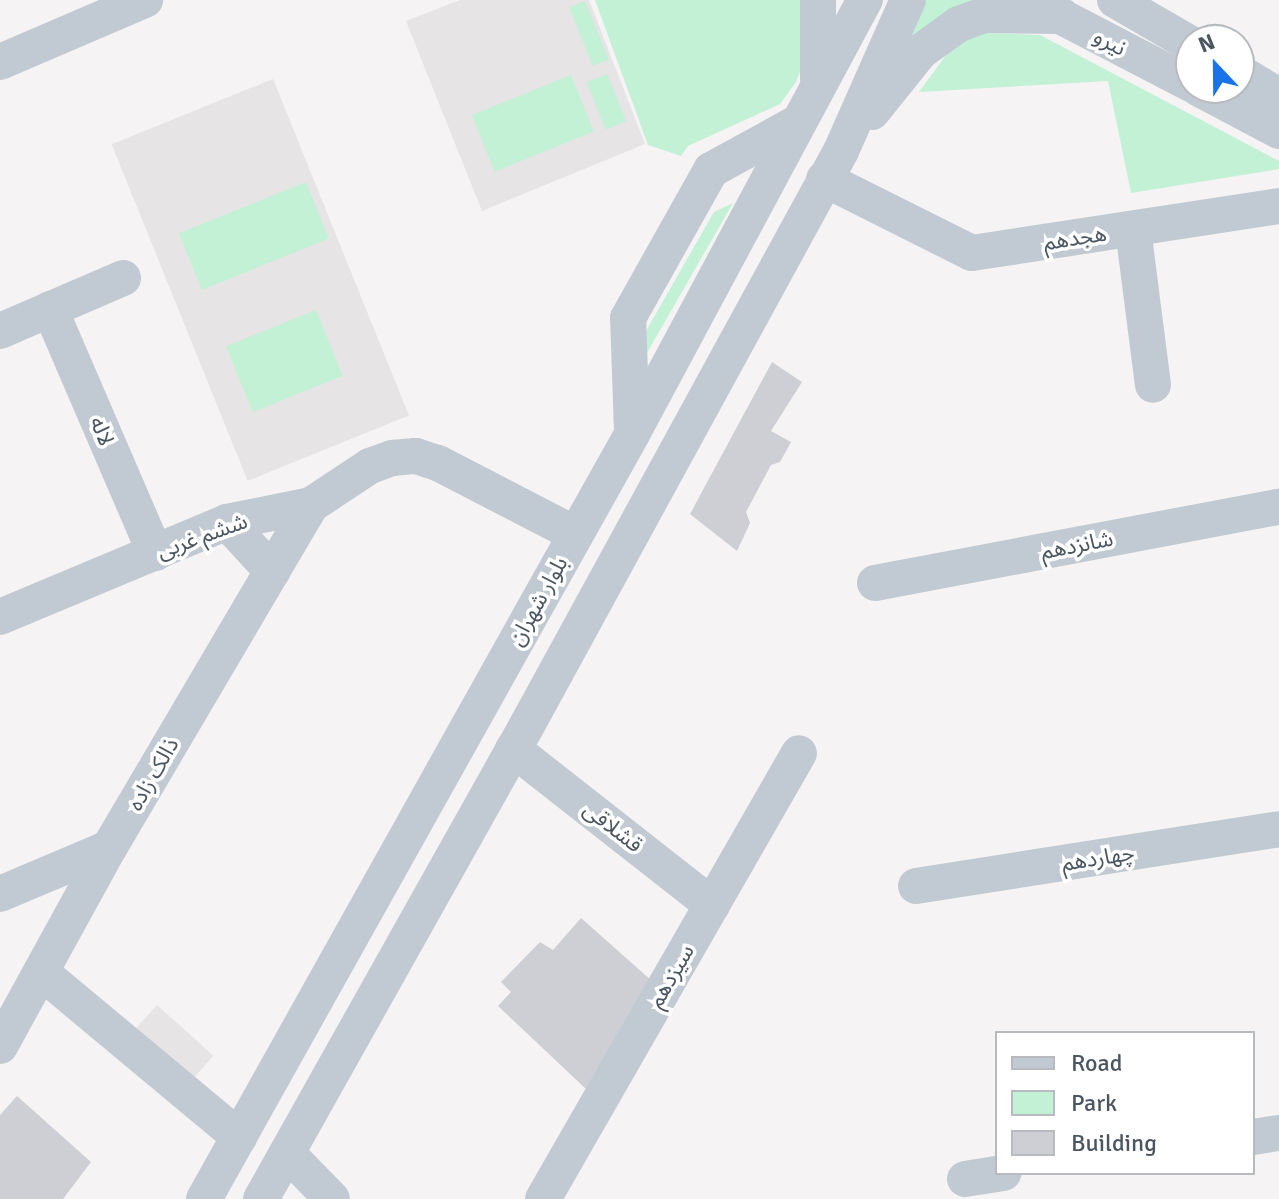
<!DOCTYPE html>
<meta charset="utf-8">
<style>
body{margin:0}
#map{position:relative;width:1279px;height:1199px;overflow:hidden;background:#f5f3f3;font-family:Signika,"Noto Sans Arabic",sans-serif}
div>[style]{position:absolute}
.education>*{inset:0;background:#e6e4e5;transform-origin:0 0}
.green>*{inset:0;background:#c3f1d5;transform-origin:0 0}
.building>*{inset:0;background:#cdcfd5}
.minor>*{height:36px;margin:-18px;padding:0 18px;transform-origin:18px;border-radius:18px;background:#c1cad2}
span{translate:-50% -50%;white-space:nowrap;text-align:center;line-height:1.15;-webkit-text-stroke:7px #fff;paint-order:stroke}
.street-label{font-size:22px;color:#4a5661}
.legend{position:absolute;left:995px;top:1031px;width:260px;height:144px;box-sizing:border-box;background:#fff;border:2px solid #b7bbc0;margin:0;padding:10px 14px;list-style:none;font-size:24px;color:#4a5661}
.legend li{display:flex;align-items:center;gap:16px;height:40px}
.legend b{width:40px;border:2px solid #b7bbc0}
.north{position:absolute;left:1175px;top:24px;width:80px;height:80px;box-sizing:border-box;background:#fff;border:2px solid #b7bbc0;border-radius:50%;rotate:338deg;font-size:22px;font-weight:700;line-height:32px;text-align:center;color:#4a5661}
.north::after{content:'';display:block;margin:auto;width:28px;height:36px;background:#1a73e8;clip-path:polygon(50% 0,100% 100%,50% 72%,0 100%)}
</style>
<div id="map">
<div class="education">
<i style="clip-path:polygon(460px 0,589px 0,645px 144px,482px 211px,406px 21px)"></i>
<i style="left:273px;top:79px;width:363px;height:174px;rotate:68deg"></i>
<i style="left:157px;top:1005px;width:76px;height:39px;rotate:42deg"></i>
</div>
<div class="green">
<i style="clip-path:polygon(595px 0,808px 0,805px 59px,796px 82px,780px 104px,688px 146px,681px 156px,648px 145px)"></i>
<i style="clip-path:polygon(922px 0,992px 0,890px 73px)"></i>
<i style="left:585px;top:1px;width:63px;height:17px;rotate:68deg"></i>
<i style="clip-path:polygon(963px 32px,1040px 35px,1279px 161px,1279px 169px,1131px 193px,1108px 81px,919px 92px)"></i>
<i style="left:607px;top:74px;width:51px;height:22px;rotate:68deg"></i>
<i style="left:571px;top:75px;width:61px;height:107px;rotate:68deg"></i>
<i style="left:306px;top:182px;width:61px;height:137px;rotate:68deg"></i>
<i style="clip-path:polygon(733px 203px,644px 358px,642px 338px,714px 212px)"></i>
<i style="left:316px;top:310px;width:71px;height:97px;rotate:68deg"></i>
</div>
<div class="building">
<i style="clip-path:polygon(772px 362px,802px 382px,771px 431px,791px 442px,780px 462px,771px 465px,746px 512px,750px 523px,737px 551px,690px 514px)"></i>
<i style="clip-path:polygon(581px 918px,652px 981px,586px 1089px,498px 1006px,511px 992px,501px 982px,540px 942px,553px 950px)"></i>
<i style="clip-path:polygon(17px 1096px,91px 1162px,63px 1199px,0 1199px,0 1115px)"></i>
</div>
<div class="minor">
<i style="left:1115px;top:0;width:88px;rotate:30.1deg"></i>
<i style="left:1041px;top:6px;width:169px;rotate:27.5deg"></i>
<i style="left:0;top:62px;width:158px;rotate:-23.2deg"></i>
<i style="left:1239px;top:72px;width:47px;rotate:31deg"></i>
<i style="left:818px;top:78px;width:78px;rotate:-90deg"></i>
<i style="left:1198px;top:88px;width:92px;rotate:28deg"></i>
<i style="left:872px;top:112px;width:77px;rotate:-51.3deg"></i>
<i style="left:920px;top:52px;width:48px;rotate:-35.7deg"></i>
<i style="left:959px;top:24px;width:27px;rotate:-20deg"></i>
<i style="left:984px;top:15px;width:78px;rotate:0.7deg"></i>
<i style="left:824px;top:179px;width:165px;rotate:26.6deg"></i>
<i style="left:972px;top:253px;width:311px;rotate:-8.7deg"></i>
<i style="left:1133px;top:229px;width:157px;rotate:82.7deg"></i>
<i style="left:50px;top:309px;width:266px;rotate:66.7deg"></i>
<i style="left:0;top:331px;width:134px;rotate:-23.3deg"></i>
<i style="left:632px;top:431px;width:113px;rotate:-92deg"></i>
<i style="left:628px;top:318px;width:170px;rotate:-60.7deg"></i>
<i style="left:711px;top:170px;width:96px;rotate:-28.7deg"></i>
<i style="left:227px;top:522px;width:67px;rotate:47.4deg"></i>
<i style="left:875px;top:583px;width:411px;rotate:-10.7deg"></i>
<i style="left:0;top:617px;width:246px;rotate:-22.7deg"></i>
<i style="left:227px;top:522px;width:86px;rotate:-11.4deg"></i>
<i style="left:311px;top:505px;width:71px;rotate:-33.5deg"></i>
<i style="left:370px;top:466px;width:23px;rotate:-20deg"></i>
<i style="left:392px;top:458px;width:24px;rotate:-5deg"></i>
<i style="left:416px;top:456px;width:23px;rotate:18deg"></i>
<i style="left:438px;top:463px;width:154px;rotate:27.4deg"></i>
<i style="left:513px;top:749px;width:253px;rotate:38.1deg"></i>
<i style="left:916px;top:886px;width:367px;rotate:-8.9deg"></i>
<i style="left:0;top:894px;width:118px;rotate:-22.9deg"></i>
<i style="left:41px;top:972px;width:258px;rotate:39.8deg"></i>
<i style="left:0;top:1046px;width:226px;rotate:-61.2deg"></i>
<i style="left:109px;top:848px;width:398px;rotate:-59.5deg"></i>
<i style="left:1253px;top:1137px;width:26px;rotate:-9deg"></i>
<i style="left:287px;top:1153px;width:64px;rotate:45.6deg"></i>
<i style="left:965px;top:1179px;width:39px;rotate:-9deg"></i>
<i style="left:204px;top:1199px;width:877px;rotate:-60.77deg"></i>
<i style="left:632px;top:434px;width:493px;rotate:-61.8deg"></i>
<i style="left:261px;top:1199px;width:541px;rotate:-60.69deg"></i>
<i style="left:526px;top:727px;width:657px;rotate:-61.33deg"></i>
<i style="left:841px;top:151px;width:165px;rotate:-66.1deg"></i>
<i style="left:543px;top:1199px;width:514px;rotate:-60.14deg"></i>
</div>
<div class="street-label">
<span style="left:1110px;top:42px;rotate:28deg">نیرو</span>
<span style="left:1075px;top:238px;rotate:-9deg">هجدهم</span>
<span style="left:102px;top:431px;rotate:67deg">لاله</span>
<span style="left:202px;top:536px;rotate:-20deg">ششم غربی</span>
<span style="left:1077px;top:545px;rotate:-11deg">شانزدهم</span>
<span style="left:538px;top:601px;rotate:-61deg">بلوار شهران</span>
<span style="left:153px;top:774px;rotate:-60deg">ذالک زاده</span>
<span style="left:613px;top:827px;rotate:38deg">قشلاقی</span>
<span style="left:1098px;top:858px;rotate:-9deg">چهاردهم</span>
<span style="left:671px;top:976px;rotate:-60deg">سیزدهم</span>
</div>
<ul class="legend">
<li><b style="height:10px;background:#c1cad2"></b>Road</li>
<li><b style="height:22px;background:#c3f1d5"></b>Park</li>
<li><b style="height:22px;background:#cdcfd5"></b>Building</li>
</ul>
<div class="north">N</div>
</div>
